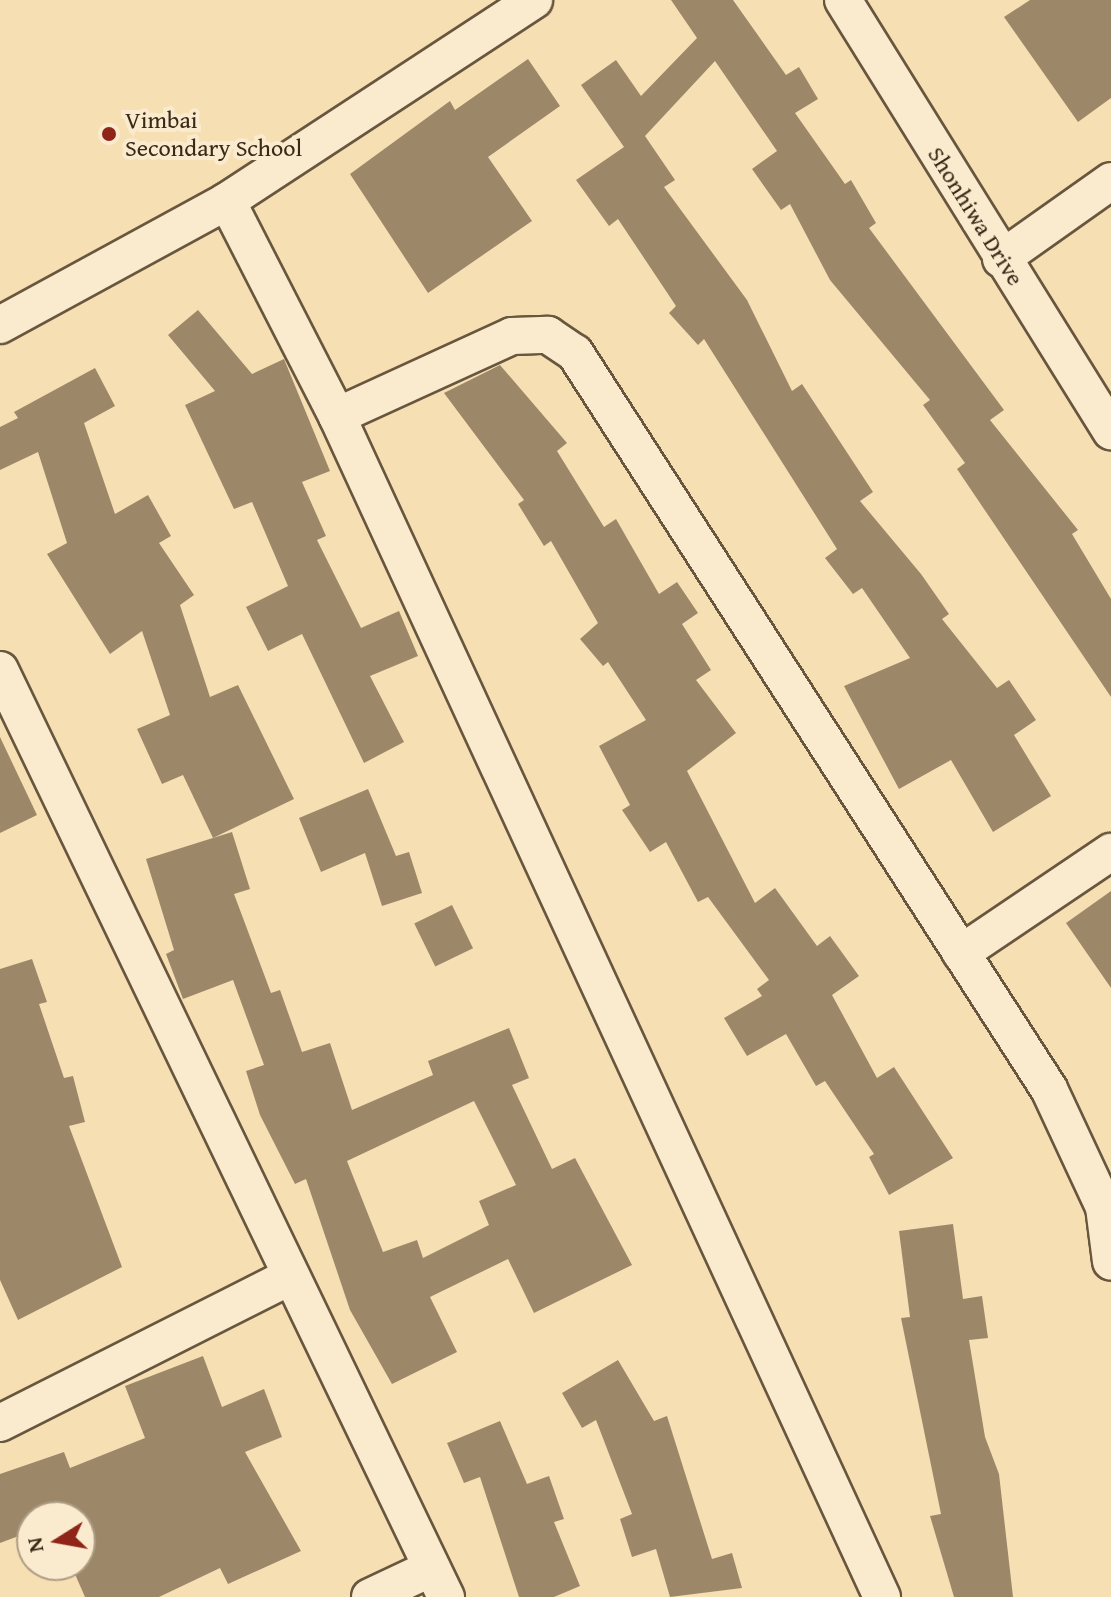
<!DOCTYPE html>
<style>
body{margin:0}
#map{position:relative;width:1111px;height:1597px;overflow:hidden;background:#f7dfb4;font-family:"Gentium Book Plus",serif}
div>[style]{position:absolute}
.building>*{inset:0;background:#9c8869;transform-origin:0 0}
.roads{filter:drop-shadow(2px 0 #68563e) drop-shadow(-2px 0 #68563e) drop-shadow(0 2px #68563e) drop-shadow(0 -2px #68563e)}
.street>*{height:36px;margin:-18px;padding:0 18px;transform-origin:18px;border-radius:18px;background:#faeace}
.dots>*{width:22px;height:22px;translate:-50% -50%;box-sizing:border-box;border:4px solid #faeace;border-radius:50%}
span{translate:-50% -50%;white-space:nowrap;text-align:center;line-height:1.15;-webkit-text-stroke:8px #faeace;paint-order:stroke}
.poi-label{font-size:24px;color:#392917}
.left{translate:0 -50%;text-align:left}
.street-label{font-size:24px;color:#392917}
.north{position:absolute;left:16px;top:1501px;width:80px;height:80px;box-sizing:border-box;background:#faeace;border:2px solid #ad9d85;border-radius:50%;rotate:259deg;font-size:22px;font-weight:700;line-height:32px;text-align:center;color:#392917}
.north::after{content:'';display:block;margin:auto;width:28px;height:36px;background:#8f2418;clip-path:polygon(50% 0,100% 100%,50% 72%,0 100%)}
</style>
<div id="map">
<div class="building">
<i style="clip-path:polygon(671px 0,733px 0,786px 75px,799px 67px,818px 99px,795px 113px,845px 184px,851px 180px,876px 223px,869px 228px,1004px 410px,990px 420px,1078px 530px,1072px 534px,1111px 599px,1111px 697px,957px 469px,965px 463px,923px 405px,930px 400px,830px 280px,790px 204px,781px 210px,752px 169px,777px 151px,715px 61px,645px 136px,675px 180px,664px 187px,747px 300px,792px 391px,802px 384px,873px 492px,860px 501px,921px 574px,949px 614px,942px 619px,997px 688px,1009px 680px,1036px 720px,1014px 735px,1051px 796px,993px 832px,951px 760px,899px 789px,844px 686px,910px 658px,862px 588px,853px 594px,825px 558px,837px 549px,704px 339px,698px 345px,669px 313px,676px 306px,618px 219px,609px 226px,576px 180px,624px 147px,581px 85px,616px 60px,641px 96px,697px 38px)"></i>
<i style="clip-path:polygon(1030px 0,1111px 0,1111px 98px,1078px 122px,1004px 17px)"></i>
<i style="clip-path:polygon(528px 59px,560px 106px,488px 157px,532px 221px,428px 293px,350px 174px,450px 101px,455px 110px)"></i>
<i style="clip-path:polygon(198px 310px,252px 374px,284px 359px,330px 471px,302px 482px,326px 536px,317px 540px,361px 628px,399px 611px,418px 656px,370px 676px,404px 742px,364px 763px,302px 634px,268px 651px,246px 607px,288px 586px,252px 502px,234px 509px,185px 405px,215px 391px,168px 335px)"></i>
<i style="clip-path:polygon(500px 365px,567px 443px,557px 451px,604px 527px,616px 519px,659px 594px,677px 582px,698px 613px,682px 624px,711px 670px,696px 680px,736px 733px,687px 771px,755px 903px,775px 888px,817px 946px,830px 936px,859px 976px,832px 995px,877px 1078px,894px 1067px,953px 1158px,889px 1195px,869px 1157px,874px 1154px,825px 1081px,816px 1086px,786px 1034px,747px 1056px,724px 1018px,762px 996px,757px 989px,769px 980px,708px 897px,698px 902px,666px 842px,650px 852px,622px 810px,630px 805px,599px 746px,646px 720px,608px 662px,603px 666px,580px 639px,598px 623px,551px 541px,544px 546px,518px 504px,524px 500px,444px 393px)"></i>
<i style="clip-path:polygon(95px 368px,115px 406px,84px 423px,115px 514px,148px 495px,171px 536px,159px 543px,194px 595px,180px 605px,210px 697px,238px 685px,294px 799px,213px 838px,183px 775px,162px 784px,137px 729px,170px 715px,142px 631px,110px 654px,47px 554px,67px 543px,38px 452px,0 470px,0 427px,18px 418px,14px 412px)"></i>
<i style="clip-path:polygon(0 737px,37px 815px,0 833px)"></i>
<i style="clip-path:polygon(368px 789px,396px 856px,409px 852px,422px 893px,382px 906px,365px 853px,321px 872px,299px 818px)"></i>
<i style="clip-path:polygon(evenodd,232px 832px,250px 889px,234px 894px,271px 993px,280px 990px,302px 1052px,330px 1043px,352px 1110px,433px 1075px,428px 1061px,509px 1028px,529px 1078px,512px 1085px,552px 1169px,575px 1158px,632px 1265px,534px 1313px,508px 1259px,430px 1297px,457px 1352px,392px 1384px,350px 1310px,306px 1179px,295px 1184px,260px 1115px,246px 1071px,264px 1065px,233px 980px,183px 999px,166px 954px,174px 950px,146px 859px,232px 832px,474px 1101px,516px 1185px,479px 1201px,489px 1225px,423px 1258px,417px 1240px,383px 1252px,347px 1161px,474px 1101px)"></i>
<i style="clip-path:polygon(1111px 891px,1111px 988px,1066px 923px)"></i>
<i style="left:452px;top:905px;width:48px;height:42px;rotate:64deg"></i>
<i style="clip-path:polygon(32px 959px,47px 1002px,39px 1004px,64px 1078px,73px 1076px,85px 1122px,69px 1126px,122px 1267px,18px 1320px,0 1280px,0 969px)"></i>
<i style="clip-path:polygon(953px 1224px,963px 1299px,982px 1296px,988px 1338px,969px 1340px,985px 1437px,999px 1474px,1013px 1597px,954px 1597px,930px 1516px,941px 1514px,901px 1318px,910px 1317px,899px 1231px)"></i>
<i style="clip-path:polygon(203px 1356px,222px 1407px,264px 1389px,282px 1437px,245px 1452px,301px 1551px,228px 1584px,220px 1568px,159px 1597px,85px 1597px,71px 1565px,80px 1565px,80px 1517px,32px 1517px,32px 1531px,0 1543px,0 1474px,64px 1452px,70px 1468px,145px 1438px,125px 1386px)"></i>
<i style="clip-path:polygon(618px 1360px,654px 1421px,667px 1416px,712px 1559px,732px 1553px,742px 1588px,670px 1597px,656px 1549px,632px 1557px,620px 1519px,632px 1514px,596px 1420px,582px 1428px,562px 1393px)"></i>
<i style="clip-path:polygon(500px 1421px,527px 1484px,549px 1476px,564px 1519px,554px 1522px,580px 1586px,554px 1597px,519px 1597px,480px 1477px,464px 1483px,447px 1443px)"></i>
</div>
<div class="roads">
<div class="street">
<i style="left:843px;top:0;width:508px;rotate:58.13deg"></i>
<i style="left:227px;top:201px;width:242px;rotate:62.9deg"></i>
<i style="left:337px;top:416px;width:1301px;rotate:65.23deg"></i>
<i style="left:1001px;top:259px;width:135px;rotate:-35.3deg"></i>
<i style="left:0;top:325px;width:259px;rotate:-28.6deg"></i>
<i style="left:227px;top:201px;width:367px;rotate:-33.2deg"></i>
<i style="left:337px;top:416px;width:192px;rotate:-24.6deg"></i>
<i style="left:512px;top:336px;width:36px;rotate:-2deg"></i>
<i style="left:548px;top:335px;width:32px;rotate:34deg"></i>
<i style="left:575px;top:353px;width:875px;rotate:57.22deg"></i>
<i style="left:1049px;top:1089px;width:130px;rotate:65deg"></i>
<i style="left:1104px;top:1207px;width:55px;rotate:82.7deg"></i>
<i style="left:0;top:670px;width:1029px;rotate:64.31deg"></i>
<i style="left:961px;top:953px;width:181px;rotate:-34deg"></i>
<i style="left:0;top:1423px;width:322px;rotate:-26.8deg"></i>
<i style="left:370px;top:1597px;width:68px;rotate:-25.1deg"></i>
</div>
</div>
<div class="dots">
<i style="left:109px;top:134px;background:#8f2418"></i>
</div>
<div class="poi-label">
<span class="left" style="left:125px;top:134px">Vimbai<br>Secondary School</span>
</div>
<div class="street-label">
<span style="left:976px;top:216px;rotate:58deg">Shonhiwa Drive</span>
</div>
<div class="north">N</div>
</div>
